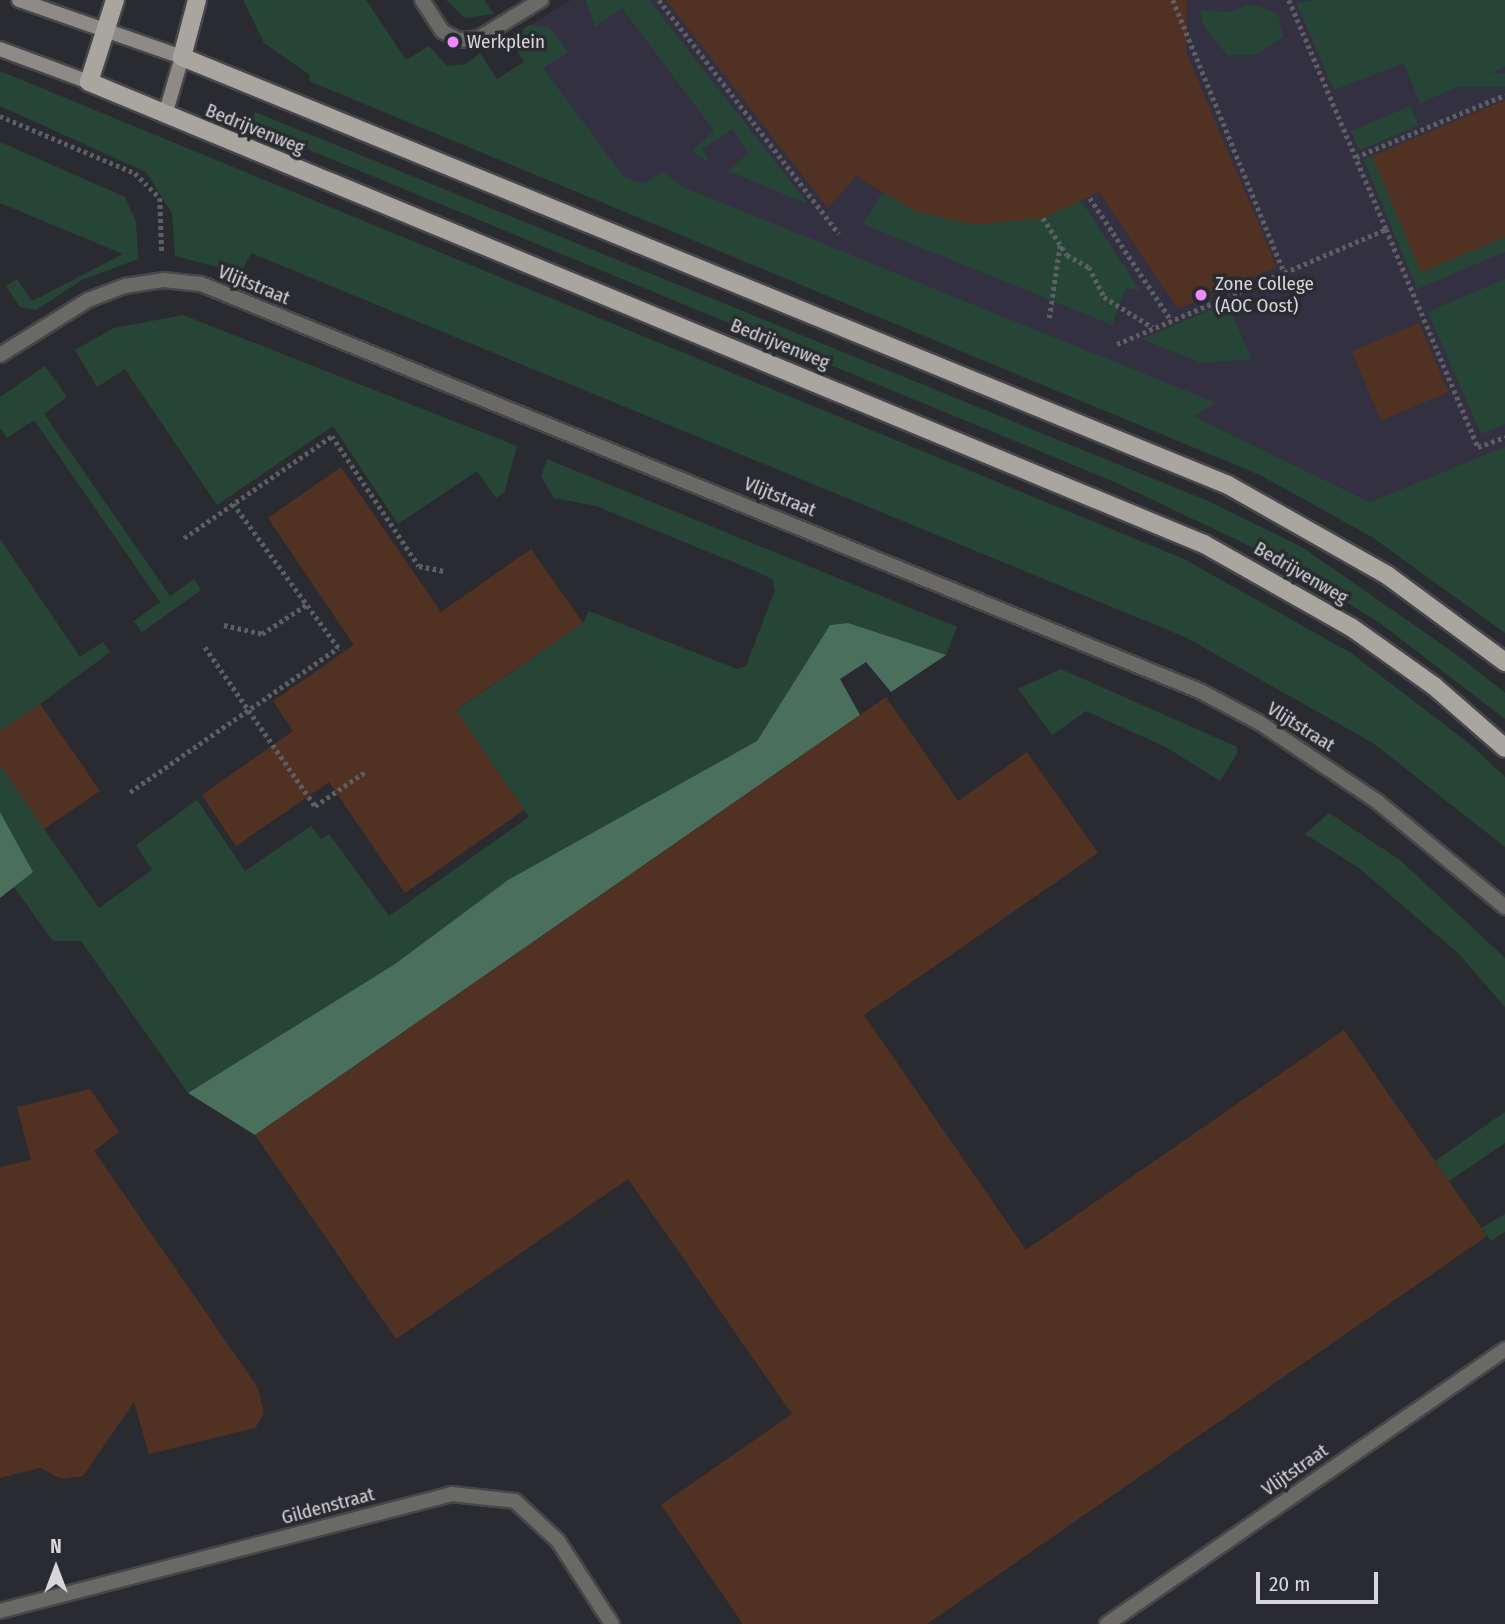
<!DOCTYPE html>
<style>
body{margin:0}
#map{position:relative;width:1505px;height:1624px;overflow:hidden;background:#2a2b30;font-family:"Fira Sans Condensed",sans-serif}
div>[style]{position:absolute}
.education>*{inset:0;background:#333041}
.green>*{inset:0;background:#274537;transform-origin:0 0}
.forest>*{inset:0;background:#4a705d}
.building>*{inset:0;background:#513222;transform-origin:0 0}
.path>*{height:4.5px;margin-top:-2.25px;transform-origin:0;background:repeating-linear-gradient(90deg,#5e5f63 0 3.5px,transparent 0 7px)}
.roads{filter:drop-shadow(2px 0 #46464b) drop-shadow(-2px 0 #46464b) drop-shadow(0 2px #46464b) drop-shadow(0 -2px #46464b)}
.service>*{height:14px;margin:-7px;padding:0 7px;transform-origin:7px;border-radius:7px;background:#6a6966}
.minor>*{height:14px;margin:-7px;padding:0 7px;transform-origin:7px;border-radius:7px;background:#6a6966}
.secondary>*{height:14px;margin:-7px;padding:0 7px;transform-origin:7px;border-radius:7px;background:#8e8b87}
.primary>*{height:18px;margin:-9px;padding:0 9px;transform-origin:9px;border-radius:9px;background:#a9a6a0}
.dots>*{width:19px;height:19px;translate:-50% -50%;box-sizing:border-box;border:4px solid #2a2b30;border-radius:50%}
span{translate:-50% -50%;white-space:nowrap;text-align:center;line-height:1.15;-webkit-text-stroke:7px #2a2b30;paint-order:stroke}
.poi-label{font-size:19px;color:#d6d6da}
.left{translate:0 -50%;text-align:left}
.street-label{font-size:19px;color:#d6d6da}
.north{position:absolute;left:21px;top:1533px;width:70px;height:70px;-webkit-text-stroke:5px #2a2b30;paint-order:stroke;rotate:0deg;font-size:19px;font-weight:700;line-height:28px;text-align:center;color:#d6d6da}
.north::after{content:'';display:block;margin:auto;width:24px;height:32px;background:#d6d6da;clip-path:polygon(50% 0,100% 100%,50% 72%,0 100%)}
.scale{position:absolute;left:1256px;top:1572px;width:122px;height:32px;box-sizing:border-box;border:4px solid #d6d6da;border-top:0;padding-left:9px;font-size:21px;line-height:24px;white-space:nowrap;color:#d6d6da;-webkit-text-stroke:5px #2a2b30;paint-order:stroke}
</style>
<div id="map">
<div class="education">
<i style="clip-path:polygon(571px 0,1505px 0,1505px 589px,1373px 503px,1192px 416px,602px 174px,509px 38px)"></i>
</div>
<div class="green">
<i style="clip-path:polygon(243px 0,366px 0,406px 60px,429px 46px,447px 66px,466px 64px,480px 53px,497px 79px,524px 62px,509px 38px,529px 25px,549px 27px,568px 52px,543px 68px,624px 177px,645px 184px,662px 171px,683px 187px,1216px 403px,1193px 416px,1370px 502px,1505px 447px,1505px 633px,1372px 537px,1260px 475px,309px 81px,310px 75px,264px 43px)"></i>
<i style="clip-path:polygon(446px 0,484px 0,494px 14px,465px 18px)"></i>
<i style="clip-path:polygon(586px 0,649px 0,808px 204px,728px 171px,749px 153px,732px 129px,702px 149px,710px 162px,699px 157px,692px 150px,714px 131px,622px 8px,595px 27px)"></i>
<i style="clip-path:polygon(1313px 0,1505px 0,1505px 67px,1420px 103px,1404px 63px,1334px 90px,1297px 4px)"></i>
<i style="clip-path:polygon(1250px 4px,1277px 13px,1283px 37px,1255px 55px,1227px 55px,1202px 23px,1201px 10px,1229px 12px)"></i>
<i style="clip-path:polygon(0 71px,1184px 559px,1351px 653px,1471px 745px,1505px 777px,1505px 847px,1373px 743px,1185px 637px,251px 253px,241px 273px,175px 256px,172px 213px,146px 172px,0 106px)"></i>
<i style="left:1505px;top:73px;width:14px;height:90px;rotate:90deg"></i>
<i style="left:1410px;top:106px;width:21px;height:64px;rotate:67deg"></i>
<i style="clip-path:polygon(255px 112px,1208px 501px,1302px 547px,1457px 655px,1505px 693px,1505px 719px,1380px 623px,1273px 557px,1117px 483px,273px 135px,251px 121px)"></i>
<i style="clip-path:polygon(0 142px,125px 197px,136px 222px,138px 259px,82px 280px,36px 310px,20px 307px,6px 286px,17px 279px,32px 301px,123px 254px,0 203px)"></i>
<i style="clip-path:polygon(1372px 156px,1505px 193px,1505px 252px,1417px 289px,1364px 160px)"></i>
<i style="clip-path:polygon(882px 193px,1082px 202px,1140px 290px,1126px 288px,1112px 325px,863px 224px)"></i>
<i style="clip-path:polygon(1505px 279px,1505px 424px,1481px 434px,1428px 312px)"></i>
<i style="clip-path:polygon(1227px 303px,1252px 359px,1202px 363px,1142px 339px)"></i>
<i style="clip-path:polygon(183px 315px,517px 446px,504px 493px,496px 498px,477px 471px,398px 524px,333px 426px,217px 505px,125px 369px,97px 387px,75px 350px,114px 328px)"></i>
<i style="clip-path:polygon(45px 366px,67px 397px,44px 414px,170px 596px,194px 579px,201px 590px,142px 632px,134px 621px,160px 602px,34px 420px,7px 438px,0 428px,0 397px)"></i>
<i style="clip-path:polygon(547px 459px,957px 627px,946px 655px,848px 623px,830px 625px,757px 741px,508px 880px,395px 964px,188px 1093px,81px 941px,53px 941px,14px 887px,32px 872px,0 812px,0 539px,80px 657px,103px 642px,110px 652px,40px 704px,44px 829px,99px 908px,152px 870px,136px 845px,197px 800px,245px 871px,311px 826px,321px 839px,329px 834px,389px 916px,529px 817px,473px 735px,445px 718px,583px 623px,589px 611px,737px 669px,746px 666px,775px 590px,772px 579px,755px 571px,596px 506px,554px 498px,541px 477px)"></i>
<i style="clip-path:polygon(1061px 669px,1237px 747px,1237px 754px,1220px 781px,1166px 747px,1086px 711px,1052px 735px,1018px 689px)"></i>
<i style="clip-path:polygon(1329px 813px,1400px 860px,1505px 958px,1505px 1007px,1458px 953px,1359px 868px,1305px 834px)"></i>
<i style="clip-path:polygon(1505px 1112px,1505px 1143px,1449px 1181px,1435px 1161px)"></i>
<i style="clip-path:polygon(1505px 1214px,1505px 1232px,1491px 1241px,1481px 1228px)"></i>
</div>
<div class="forest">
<i style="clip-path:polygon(848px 623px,946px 655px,891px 692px,866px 662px,840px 679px,860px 715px,255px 1135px,188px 1093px,395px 964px,508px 880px,757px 741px,830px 625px)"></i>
<i style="clip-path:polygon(0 812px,33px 872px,0 898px)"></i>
</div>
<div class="building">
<i style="clip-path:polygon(666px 0,1187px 0,1187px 55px,1277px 267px,1178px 309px,1099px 192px,1043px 218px,975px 225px,915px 211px,856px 176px,828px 208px)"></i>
<i style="clip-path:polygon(1505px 100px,1505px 237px,1421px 272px,1372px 156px)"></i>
<i style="left:1419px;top:323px;width:75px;height:73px;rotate:67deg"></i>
<i style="clip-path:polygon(341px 467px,441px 612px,531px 549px,583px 623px,456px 710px,524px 810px,405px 893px,329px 782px,236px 846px,202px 795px,293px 731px,273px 701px,354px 645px,268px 518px)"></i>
<i style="clip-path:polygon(886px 697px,958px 801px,1027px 752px,1098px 853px,864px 1015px,1026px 1250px,1344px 1030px,1487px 1236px,927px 1624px,743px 1624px,661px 1505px,792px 1414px,628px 1179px,396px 1339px,255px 1135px)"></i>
<i style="clip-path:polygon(40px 704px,100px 791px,44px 829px,0 765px,0 731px)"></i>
<i style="clip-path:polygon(90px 1089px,119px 1132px,94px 1151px,258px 1388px,264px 1414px,255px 1428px,149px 1454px,134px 1402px,83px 1476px,62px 1479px,40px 1468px,0 1478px,0 1167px,31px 1160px,17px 1107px)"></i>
</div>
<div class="path">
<i style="left:659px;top:0;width:295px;rotate:52.4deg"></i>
<i style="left:1173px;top:0;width:294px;rotate:67.8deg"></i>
<i style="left:1289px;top:0;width:249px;rotate:67deg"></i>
<i style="left:0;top:116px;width:147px;rotate:22.9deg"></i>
<i style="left:135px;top:173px;width:35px;rotate:45deg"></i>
<i style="left:160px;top:198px;width:56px;rotate:88deg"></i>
<i style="left:1356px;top:157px;width:161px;rotate:-22.6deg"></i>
<i style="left:1090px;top:198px;width:146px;rotate:56.4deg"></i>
<i style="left:1043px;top:218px;width:44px;rotate:57deg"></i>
<i style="left:1067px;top:255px;width:25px;rotate:29deg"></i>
<i style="left:1089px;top:267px;width:34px;rotate:63deg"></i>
<i style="left:1104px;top:297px;width:57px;rotate:32deg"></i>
<i style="left:1049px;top:318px;width:74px;rotate:-81.4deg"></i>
<i style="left:1117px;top:344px;width:293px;rotate:-23.1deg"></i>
<i style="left:1386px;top:229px;width:237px;rotate:67.1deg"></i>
<i style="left:1478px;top:447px;width:29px;rotate:-20deg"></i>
<i style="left:184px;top:538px;width:180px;rotate:-34.6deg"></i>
<i style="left:332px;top:436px;width:156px;rotate:56.2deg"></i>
<i style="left:419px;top:566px;width:26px;rotate:11deg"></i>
<i style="left:224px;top:625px;width:39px;rotate:13deg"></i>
<i style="left:262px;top:634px;width:53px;rotate:-33.4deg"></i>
<i style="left:205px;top:647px;width:193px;rotate:55.3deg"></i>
<i style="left:315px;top:806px;width:60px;rotate:-34.2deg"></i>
<i style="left:130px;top:792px;width:253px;rotate:-34.7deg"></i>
<i style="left:338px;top:648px;width:178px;rotate:-126.1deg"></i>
</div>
<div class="roads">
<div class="service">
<i style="left:422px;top:0;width:37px;rotate:57deg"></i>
<i style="left:442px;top:31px;width:18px;rotate:29deg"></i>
<i style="left:458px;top:40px;width:21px;rotate:-5deg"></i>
<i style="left:479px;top:38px;width:73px;rotate:-31.5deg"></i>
</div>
<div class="minor">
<i style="left:0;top:355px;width:104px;rotate:-32deg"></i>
<i style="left:88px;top:300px;width:40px;rotate:-21deg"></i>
<i style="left:125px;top:286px;width:38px;rotate:-9deg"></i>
<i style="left:163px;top:280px;width:38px;rotate:6deg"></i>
<i style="left:201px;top:284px;width:1079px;rotate:22.17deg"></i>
<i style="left:1200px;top:691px;width:68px;rotate:28.1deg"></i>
<i style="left:1260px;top:723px;width:142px;rotate:33.8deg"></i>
<i style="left:1378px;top:802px;width:165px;rotate:39.6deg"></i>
<i style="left:0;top:1611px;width:466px;rotate:-14.5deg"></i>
<i style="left:451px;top:1494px;width:64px;rotate:6.2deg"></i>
<i style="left:515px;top:1501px;width:59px;rotate:42.9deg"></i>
<i style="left:558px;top:1541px;width:99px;rotate:57deg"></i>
<i style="left:1107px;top:1624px;width:484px;rotate:-34.6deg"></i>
</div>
<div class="secondary">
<i style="left:19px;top:0;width:173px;rotate:19.3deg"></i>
<i style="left:182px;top:57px;width:60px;rotate:106.3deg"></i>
<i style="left:0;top:49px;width:95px;rotate:20.3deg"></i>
</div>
<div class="primary">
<i style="left:115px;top:0;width:86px;rotate:107.6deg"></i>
<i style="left:89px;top:82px;width:1207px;rotate:22.51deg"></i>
<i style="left:1204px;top:544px;width:169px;rotate:29.5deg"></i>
<i style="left:1351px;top:627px;width:102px;rotate:35.4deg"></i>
<i style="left:1434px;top:686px;width:94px;rotate:41.1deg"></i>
<i style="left:197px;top:0;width:59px;rotate:104.7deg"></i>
<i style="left:182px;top:57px;width:1130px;rotate:22.25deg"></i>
<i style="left:1228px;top:485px;width:183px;rotate:29.5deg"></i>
<i style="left:1387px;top:575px;width:147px;rotate:36.4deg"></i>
</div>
</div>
<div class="dots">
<i style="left:453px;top:42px;background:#ec8cfb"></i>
<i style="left:1201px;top:295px;background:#ec8cfb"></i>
</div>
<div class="poi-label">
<span class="left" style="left:467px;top:42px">Werkplein</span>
<span class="left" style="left:1215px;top:295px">Zone College<br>(AOC Oost)</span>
</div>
<div class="street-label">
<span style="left:255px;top:129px;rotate:22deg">Bedrijvenweg</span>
<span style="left:254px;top:285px;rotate:22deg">Vlijtstraat</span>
<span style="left:780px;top:344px;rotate:22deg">Bedrijvenweg</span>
<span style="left:780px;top:497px;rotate:22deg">Vlijtstraat</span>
<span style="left:1301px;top:573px;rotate:30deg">Bedrijvenweg</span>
<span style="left:1301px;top:727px;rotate:32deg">Vlijtstraat</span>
<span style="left:1295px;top:1470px;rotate:-35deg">Vlijtstraat</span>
<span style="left:328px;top:1506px;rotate:-15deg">Gildenstraat</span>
</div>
<div class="north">N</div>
<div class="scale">20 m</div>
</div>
